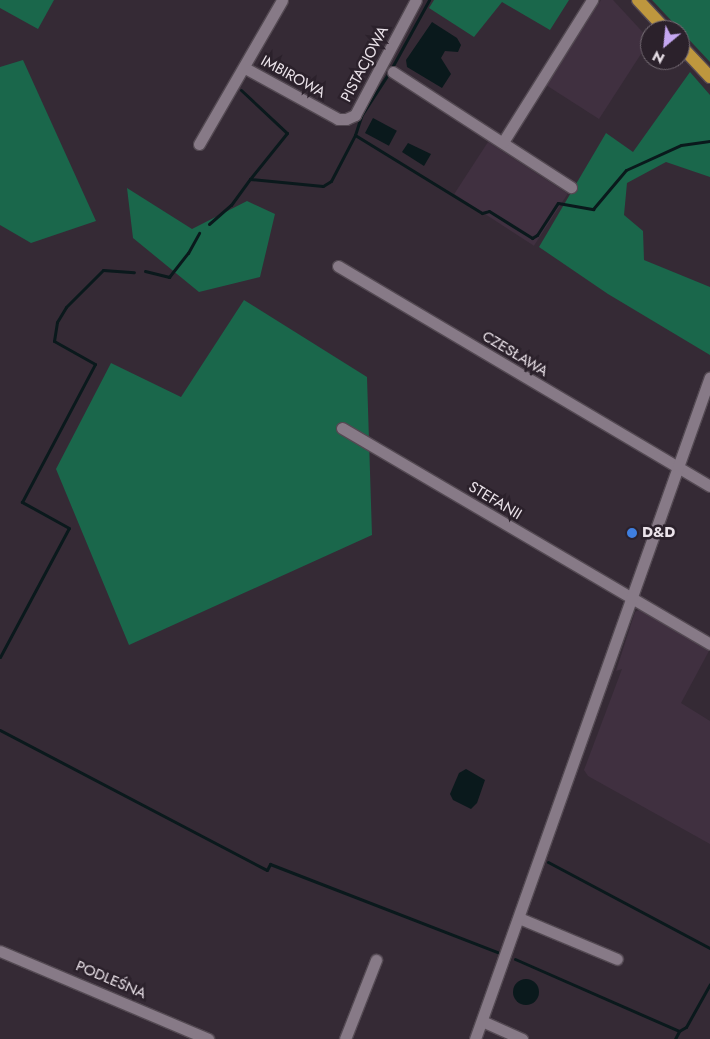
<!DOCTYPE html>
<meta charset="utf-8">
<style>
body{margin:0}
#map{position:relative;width:710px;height:1039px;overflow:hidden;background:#352a35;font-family:Jost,sans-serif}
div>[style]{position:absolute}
.built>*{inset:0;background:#403040;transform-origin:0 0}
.forest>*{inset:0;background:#1a674b}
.water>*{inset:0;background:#0a191c;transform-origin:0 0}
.round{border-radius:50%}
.stream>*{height:3px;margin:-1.5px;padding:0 1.5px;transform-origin:1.5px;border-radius:1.5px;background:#0a191c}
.roads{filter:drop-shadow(1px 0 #534952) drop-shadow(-1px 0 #534952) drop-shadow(0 1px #534952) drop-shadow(0 -1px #534952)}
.minor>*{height:11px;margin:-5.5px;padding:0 5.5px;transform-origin:5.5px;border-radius:5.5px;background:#877a87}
.major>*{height:12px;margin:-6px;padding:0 6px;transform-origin:6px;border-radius:6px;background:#be973e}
.dots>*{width:14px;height:14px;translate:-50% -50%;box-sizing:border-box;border:2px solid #2b212b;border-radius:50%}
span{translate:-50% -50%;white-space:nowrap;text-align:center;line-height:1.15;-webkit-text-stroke:5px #2b212b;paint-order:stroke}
.street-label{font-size:15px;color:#ebe3ea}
.poi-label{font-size:15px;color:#ebe3ea;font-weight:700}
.left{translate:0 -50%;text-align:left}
.north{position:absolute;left:640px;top:20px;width:50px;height:50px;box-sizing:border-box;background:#2b212b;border:1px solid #786f77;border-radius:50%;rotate:208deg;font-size:14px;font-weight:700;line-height:20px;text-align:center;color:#ebe3ea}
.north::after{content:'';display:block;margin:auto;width:18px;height:22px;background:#c5a7f1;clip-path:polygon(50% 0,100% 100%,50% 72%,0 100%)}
</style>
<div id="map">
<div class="built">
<i style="clip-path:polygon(601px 0,613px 0,650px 40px,599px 119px,546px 85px)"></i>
<i style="left:488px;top:142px;width:95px;height:62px;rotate:33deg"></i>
<i style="clip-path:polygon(641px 609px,710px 649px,681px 703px,710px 721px,710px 844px,588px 776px,584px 770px,622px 669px,616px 671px,635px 612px)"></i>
</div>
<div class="forest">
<i style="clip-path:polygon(0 0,54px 0,38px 29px,0 8px)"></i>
<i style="clip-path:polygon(434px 0,569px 0,550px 30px,502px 2px,474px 37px,429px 8px)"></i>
<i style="clip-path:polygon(652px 0,710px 0,710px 62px,680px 30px)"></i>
<i style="clip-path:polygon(23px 60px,96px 221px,31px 243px,0 225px,0 67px)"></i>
<i style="clip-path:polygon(690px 72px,710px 95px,710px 177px,666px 162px,627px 183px,624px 215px,643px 231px,644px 260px,710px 287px,710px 355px,608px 294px,539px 247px,606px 133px,633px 152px)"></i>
<i style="clip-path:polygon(127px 188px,192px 229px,247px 201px,275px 214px,260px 277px,199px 292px,133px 238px)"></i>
<i style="clip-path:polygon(244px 300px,367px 377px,372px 535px,129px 645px,56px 469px,111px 363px,181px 397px)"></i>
</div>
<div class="water">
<i style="clip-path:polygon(432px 22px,457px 38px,461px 45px,458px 52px,445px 51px,441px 58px,451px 74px,442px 88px,407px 67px,406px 60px)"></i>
<i style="left:373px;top:118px;width:27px;height:17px;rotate:28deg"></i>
<i style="clip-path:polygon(408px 143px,431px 154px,424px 166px,402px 152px)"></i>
<i style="clip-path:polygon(466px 769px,485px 780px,477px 803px,471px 809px,453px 800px,450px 794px,459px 773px)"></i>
<i class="round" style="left:513px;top:979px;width:26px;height:26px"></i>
</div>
<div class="stream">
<i style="left:241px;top:90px;width:63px;rotate:43.1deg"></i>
<i style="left:287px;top:133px;width:59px;rotate:128.8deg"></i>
<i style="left:355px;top:135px;width:149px;rotate:31.6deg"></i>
<i style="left:482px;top:213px;width:7px;rotate:-16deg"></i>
<i style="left:489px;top:211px;width:51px;rotate:32.1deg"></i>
<i style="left:532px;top:238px;width:6px;rotate:-31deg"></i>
<i style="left:537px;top:235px;width:38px;rotate:-57deg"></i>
<i style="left:558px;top:203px;width:36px;rotate:10deg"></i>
<i style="left:593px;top:209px;width:51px;rotate:-49.8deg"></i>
<i style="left:626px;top:170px;width:60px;rotate:-24.4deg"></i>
<i style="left:681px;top:145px;width:29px;rotate:-8deg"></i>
<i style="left:209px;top:224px;width:29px;rotate:-41deg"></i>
<i style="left:231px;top:205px;width:32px;rotate:-54deg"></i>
<i style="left:250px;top:179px;width:73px;rotate:5.5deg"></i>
<i style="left:323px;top:186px;width:9px;rotate:-32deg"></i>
<i style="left:331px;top:181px;width:52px;rotate:-62.4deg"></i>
<i style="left:355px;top:135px;width:20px;rotate:-72deg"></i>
<i style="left:361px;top:116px;width:54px;rotate:-57.2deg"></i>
<i style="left:390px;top:71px;width:81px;rotate:-61.2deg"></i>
<i style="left:145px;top:271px;width:25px;rotate:14deg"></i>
<i style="left:169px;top:277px;width:31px;rotate:-52deg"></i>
<i style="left:188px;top:253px;width:23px;rotate:-61deg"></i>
<i style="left:0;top:657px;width:146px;rotate:-61.9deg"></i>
<i style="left:69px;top:528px;width:54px;rotate:-151deg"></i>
<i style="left:22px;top:502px;width:156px;rotate:-62.1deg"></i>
<i style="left:95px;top:364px;width:47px;rotate:-150.7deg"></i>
<i style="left:54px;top:341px;width:19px;rotate:-81deg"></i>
<i style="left:57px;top:322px;width:17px;rotate:-59deg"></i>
<i style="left:66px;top:307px;width:52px;rotate:-45deg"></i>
<i style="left:103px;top:270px;width:31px;rotate:4deg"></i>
<i style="left:0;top:730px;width:301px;rotate:27.7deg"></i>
<i style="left:267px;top:870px;width:7px;rotate:-63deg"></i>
<i style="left:270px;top:864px;width:246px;rotate:21.2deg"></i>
<i style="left:548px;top:862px;width:183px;rotate:28deg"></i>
<i style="left:515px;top:959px;width:179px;rotate:23.7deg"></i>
<i style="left:679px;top:1031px;width:8px;rotate:-30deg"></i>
<i style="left:686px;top:1027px;width:49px;rotate:-60.8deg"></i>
<i style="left:675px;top:1039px;width:9px;rotate:-63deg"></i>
</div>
<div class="roads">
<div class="minor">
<i style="left:245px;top:68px;width:106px;rotate:28.7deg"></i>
<i style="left:338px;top:119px;width:8px"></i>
<i style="left:346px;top:119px;width:10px;rotate:-24deg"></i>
<i style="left:355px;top:115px;width:130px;rotate:-62.1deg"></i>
<i style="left:393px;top:72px;width:212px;rotate:32.9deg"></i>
<i style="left:503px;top:142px;width:168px;rotate:-57.9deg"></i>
<i style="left:199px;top:144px;width:166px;rotate:-60deg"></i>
<i style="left:338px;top:266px;width:432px;rotate:30.6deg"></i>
<i style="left:342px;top:428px;width:427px;rotate:30.4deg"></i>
<i style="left:519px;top:918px;width:106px;rotate:22.7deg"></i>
<i style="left:0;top:951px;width:226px;rotate:22.9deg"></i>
<i style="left:482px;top:1021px;width:44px;rotate:24.2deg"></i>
<i style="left:345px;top:1039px;width:85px;rotate:-68.6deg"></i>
<i style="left:475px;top:1039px;width:702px;rotate:-70.46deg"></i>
</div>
<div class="major">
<i style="left:638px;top:0;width:41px;rotate:47deg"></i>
<i style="left:680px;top:45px;width:44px;rotate:46.8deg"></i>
</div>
</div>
<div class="dots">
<i style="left:632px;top:533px;background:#3f7fe0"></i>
</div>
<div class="street-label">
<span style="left:365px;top:64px;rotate:-62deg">PISTACJOWA</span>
<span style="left:293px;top:77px;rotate:29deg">IMBIROWA</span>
<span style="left:515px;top:354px;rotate:31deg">CZESŁAWA</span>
<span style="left:495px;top:501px;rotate:31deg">STEFANII</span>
<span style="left:111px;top:980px;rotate:23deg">PODLEŚNA</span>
</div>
<div class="poi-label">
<span class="left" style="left:642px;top:533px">D&amp;D</span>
</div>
<div class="north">N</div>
</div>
